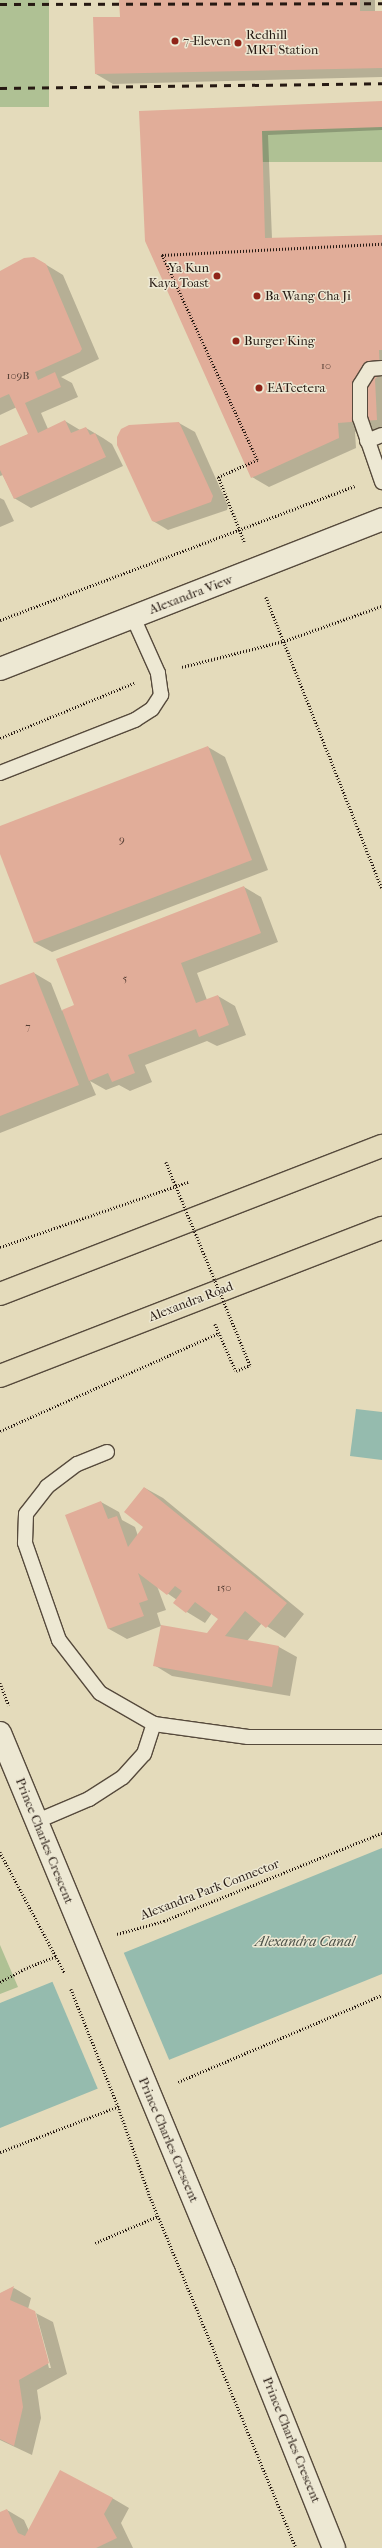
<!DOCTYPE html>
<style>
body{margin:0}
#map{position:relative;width:382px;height:2548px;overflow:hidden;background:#e4dbbb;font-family:"IM FELL French Canon",serif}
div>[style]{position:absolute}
.green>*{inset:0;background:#afc194;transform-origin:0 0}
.water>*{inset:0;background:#95bbae}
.pier>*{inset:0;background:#e4dbbb;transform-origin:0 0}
.shadow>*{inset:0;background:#0003}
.building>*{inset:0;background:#e1ad99}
.path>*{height:2.5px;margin-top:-1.25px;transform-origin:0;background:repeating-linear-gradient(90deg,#261912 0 1px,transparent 0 3px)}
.roads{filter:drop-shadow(1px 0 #564a3c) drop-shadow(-1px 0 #564a3c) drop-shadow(0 1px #564a3c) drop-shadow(0 -1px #564a3c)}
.lane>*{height:14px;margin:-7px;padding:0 7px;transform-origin:7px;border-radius:7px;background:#ede8d3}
.street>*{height:22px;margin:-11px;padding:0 11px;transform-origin:11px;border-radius:11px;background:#ede8d3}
.primary>*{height:22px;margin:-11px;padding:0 11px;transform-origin:11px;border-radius:11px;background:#e4dbbb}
.rail>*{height:3px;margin-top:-1.5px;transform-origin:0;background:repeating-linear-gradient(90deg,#261912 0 7px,transparent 0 14px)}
.path-bridge>*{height:2.5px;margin-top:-1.25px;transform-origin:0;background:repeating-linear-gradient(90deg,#261912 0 1px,transparent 0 3px)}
.dots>*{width:11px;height:11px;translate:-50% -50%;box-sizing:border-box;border:2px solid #ede8d3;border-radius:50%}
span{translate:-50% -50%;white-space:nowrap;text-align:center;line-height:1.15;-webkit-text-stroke:3px #ede8d3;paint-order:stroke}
.number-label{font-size:11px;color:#553e34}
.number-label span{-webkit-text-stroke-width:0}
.poi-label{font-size:13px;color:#261912}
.left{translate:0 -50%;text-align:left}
.right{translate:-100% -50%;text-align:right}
.street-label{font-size:13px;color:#261912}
.water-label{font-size:14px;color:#4d5249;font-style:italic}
</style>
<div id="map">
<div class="green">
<i style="left:0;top:0;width:49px;height:107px"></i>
<i style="left:382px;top:126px;width:36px;height:129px;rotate:90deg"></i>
<i style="clip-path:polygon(0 1945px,18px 1987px,0 1994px)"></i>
</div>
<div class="water">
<i style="clip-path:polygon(356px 1409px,382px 1412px,382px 1460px,350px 1456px)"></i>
<i style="clip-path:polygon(382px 1848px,382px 1974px,0 2128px,0 2003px)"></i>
</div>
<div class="pier">
<i style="left:123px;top:1951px;width:121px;height:77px;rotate:67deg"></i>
</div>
<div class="shadow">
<i style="clip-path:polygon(120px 0,375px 0,375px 12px,382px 12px,382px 77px,113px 84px,96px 74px,121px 18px)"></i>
<i style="clip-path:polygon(382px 102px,382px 130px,268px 135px,272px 239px,382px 236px,382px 430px,355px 432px,356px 448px,269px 487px,252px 477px,140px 112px)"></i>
<i style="clip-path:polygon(40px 261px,63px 275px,99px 359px,61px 377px,72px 383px,78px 397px,41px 413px,48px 429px,65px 421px,80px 430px,86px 428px,103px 438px,112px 444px,123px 466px,31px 508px,14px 498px,3px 475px,0 476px,0 447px,29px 434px,17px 407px,0 415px,0 273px)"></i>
<i style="clip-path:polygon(179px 423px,195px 432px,228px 506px,227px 510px,168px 530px,153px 521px)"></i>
<i style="clip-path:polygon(0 498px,4px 500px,14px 521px,0 527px)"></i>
<i style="clip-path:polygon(208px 747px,225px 757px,268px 870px,52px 952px,35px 943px,0 851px,0 827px)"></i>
<i style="clip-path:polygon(244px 887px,261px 897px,278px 942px,197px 973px,207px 1000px,218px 996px,235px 1006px,246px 1035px,217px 1046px,207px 1041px,145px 1065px,152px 1082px,130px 1091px,119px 1085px,106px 1090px,90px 1081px,96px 1095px,0 1133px,0 987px,34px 973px,51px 983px,62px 1011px,75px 1006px)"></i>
<i style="clip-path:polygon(145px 1488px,163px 1498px,304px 1614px,285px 1638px,262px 1623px,247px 1641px,279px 1647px,297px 1657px,290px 1696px,172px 1676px,154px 1665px,207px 1634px,219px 1619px,212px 1613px,205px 1623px,187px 1612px,175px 1603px,177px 1600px,157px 1586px,166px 1610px,157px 1613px,161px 1626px,127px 1639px,109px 1629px,67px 1515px,101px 1502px,119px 1512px,122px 1520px,135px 1527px,138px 1536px,145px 1527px)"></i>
<i style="clip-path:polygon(evenodd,14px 2288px,31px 2298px,28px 2309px,53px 2322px,67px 2374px,37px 2390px,41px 2418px,32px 2455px,0 2440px,0 2294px,14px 2288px,34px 2313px,36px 2313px,51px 2368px,49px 2368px,34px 2313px)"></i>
<i style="clip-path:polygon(112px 2498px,129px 2508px,121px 2523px,133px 2548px,0 2548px,0 2513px,7px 2510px,24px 2520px,29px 2531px)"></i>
</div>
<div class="building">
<i style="clip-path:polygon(119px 0,360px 0,360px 11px,382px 11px,382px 68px,95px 74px,93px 17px,120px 17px)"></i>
<i style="clip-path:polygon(382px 101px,382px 127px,262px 131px,265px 238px,382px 235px,382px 350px,379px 350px,380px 375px,375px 379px,377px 420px,338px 423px,339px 438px,251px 478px,145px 241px,139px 111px)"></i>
<i style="clip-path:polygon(34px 257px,46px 264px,82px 349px,80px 352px,35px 372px,38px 380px,55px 372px,61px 387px,25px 403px,38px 433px,65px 420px,71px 433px,86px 427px,90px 435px,95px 433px,106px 457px,14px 499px,0 470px,0 446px,28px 434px,9px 394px,0 398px,0 271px,24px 258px)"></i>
<i style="clip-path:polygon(179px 422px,213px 496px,211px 502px,156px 522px,152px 521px,117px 445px,117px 437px,121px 429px,129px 425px)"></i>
<i style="clip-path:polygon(208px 746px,252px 860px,34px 943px,0 854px,0 826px)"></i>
<i style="clip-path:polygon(244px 886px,261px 933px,181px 963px,196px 1003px,218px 995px,229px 1025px,199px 1037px,196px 1029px,128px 1055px,135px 1073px,112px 1082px,108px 1073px,89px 1081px,62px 1010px,74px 1005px,56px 959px)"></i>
<i style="clip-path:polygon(34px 972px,79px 1085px,0 1116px,0 985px)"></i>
<i style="clip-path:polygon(144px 1487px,287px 1603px,266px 1628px,245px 1611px,225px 1636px,279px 1646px,272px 1687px,153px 1666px,161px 1625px,207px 1633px,218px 1619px,195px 1602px,186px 1613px,173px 1603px,182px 1591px,175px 1586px,167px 1595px,138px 1573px,148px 1600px,139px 1603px,144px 1616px,108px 1629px,65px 1515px,101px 1501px,108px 1519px,117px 1516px,128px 1547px,143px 1527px,124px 1512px)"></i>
<i style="clip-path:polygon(14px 2286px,10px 2300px,35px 2311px,49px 2363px,19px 2380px,23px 2407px,14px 2446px,0 2439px,0 2293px)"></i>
<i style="clip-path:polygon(60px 2470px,113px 2498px,104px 2514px,117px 2538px,96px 2548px,0 2548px,0 2512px,7px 2509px,18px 2533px,25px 2536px)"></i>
</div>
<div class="path">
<i style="left:244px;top:542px;width:70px;rotate:-111.8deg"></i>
<i style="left:218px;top:477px;width:43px;rotate:-23.6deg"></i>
<i style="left:257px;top:460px;width:226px;rotate:-114.9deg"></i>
<i style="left:162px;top:255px;width:220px;rotate:-2.9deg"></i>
<i style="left:266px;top:597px;width:313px;rotate:68.3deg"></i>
<i style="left:0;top:620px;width:379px;rotate:-20.7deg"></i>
<i style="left:182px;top:667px;width:105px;rotate:-14.3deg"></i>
<i style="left:284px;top:641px;width:104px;rotate:-19.7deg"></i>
<i style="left:0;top:738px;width:145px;rotate:-22.3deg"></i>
<i style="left:0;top:1247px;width:199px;rotate:-19.1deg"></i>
<i style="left:215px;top:1324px;width:51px;rotate:65.9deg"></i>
<i style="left:236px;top:1371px;width:15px;rotate:-23deg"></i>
<i style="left:0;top:1431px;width:240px;rotate:-24.1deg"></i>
<i style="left:0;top:1683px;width:24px;rotate:68deg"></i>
<i style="left:0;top:1852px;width:137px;rotate:61.8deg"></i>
<i style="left:117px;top:1934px;width:49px;rotate:-15.5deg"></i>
<i style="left:164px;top:1921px;width:235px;rotate:-22deg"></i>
<i style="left:0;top:1982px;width:27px;rotate:-28deg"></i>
<i style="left:24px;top:1969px;width:35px;rotate:-22deg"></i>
<i style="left:71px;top:1989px;width:126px;rotate:68.1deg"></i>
<i style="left:118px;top:2106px;width:99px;rotate:70.5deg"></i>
<i style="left:151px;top:2199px;width:378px;rotate:67.4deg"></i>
<i style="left:178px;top:2082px;width:222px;rotate:-23.1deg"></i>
<i style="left:0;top:2152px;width:128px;rotate:-21.1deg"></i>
<i style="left:95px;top:2243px;width:69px;rotate:-23.2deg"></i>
</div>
<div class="roads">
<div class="lane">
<i style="left:382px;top:368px;width:12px;rotate:175deg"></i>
<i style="left:370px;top:369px;width:19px;rotate:122deg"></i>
<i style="left:360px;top:385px;width:33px;rotate:90deg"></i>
<i style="left:360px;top:418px;width:68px;rotate:71deg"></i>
<i style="left:367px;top:441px;width:16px;rotate:-22deg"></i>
<i style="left:0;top:773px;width:145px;rotate:-21.4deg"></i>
<i style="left:135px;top:720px;width:20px;rotate:-33deg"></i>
<i style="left:152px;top:709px;width:17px;rotate:-57deg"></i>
<i style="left:161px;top:695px;width:22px;rotate:-98deg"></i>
<i style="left:158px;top:673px;width:61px;rotate:-114.1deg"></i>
<i style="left:107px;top:1452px;width:32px;rotate:158deg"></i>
<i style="left:77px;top:1464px;width:38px;rotate:143deg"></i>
<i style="left:47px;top:1487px;width:34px;rotate:128deg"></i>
<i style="left:26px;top:1514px;width:29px;rotate:92deg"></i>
<i style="left:25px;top:1543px;width:103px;rotate:70.7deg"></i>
<i style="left:59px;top:1640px;width:67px;rotate:52.3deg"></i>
<i style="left:100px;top:1693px;width:62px;rotate:29.9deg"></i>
<i style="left:154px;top:1724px;width:95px;rotate:7.9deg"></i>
<i style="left:248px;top:1737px;width:134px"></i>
<i style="left:35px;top:1822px;width:59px;rotate:-23.1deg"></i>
<i style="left:89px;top:1799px;width:40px;rotate:-32.9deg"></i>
<i style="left:123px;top:1777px;width:31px;rotate:-48deg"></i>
<i style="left:144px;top:1754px;width:32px;rotate:-72deg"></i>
</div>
<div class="street">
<i style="left:0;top:669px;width:410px;rotate:-21.4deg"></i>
<i style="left:0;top:1733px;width:585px;rotate:67.47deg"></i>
<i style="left:224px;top:2273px;width:296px;rotate:68.2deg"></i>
</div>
<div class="primary">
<i style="left:0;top:1294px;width:410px;rotate:-21.2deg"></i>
<i style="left:0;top:1376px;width:410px;rotate:-21.2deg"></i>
</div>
</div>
<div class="rail">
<i style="left:0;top:4px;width:382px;rotate:-0.1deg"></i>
<i style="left:0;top:88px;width:382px;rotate:-0.7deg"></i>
</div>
<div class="path-bridge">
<i style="left:166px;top:1162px;width:220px;rotate:67.5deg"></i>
</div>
<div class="dots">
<i style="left:175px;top:41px;background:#8f2418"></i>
<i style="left:238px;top:43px;background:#8f2418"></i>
<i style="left:217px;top:276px;background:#8f2418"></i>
<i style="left:257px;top:296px;background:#8f2418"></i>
<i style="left:236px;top:341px;background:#8f2418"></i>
<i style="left:259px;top:388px;background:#8f2418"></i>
</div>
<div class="number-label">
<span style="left:326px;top:366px">10</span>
<span style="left:18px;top:376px">109B</span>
<span style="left:122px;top:840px">9</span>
<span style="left:125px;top:979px">5</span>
<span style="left:28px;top:1027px">7</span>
<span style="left:224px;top:1588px">150</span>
</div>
<div class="poi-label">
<span class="left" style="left:246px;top:43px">Redhill<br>MRT Station</span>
<span class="left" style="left:183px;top:41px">7-Eleven</span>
<span class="right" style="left:209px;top:276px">Ya Kun<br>Kaya Toast</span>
<span class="left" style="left:265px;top:296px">Ba Wang Cha Ji</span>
<span class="left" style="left:244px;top:341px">Burger King</span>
<span class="left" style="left:267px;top:388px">EATcetera</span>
</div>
<div class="street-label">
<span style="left:191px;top:595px;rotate:-21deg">Alexandra View</span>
<span style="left:191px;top:1302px;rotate:-21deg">Alexandra Road</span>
<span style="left:44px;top:1841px;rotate:68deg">Prince Charles Crescent</span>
<span style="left:210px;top:1890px;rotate:-21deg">Alexandra Park Connector</span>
<span style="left:168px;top:2140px;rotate:67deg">Prince Charles Crescent</span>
<span style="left:291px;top:2440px;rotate:68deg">Prince Charles Crescent</span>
</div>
<div class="water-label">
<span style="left:305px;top:1942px">Alexandra Canal</span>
</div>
</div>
